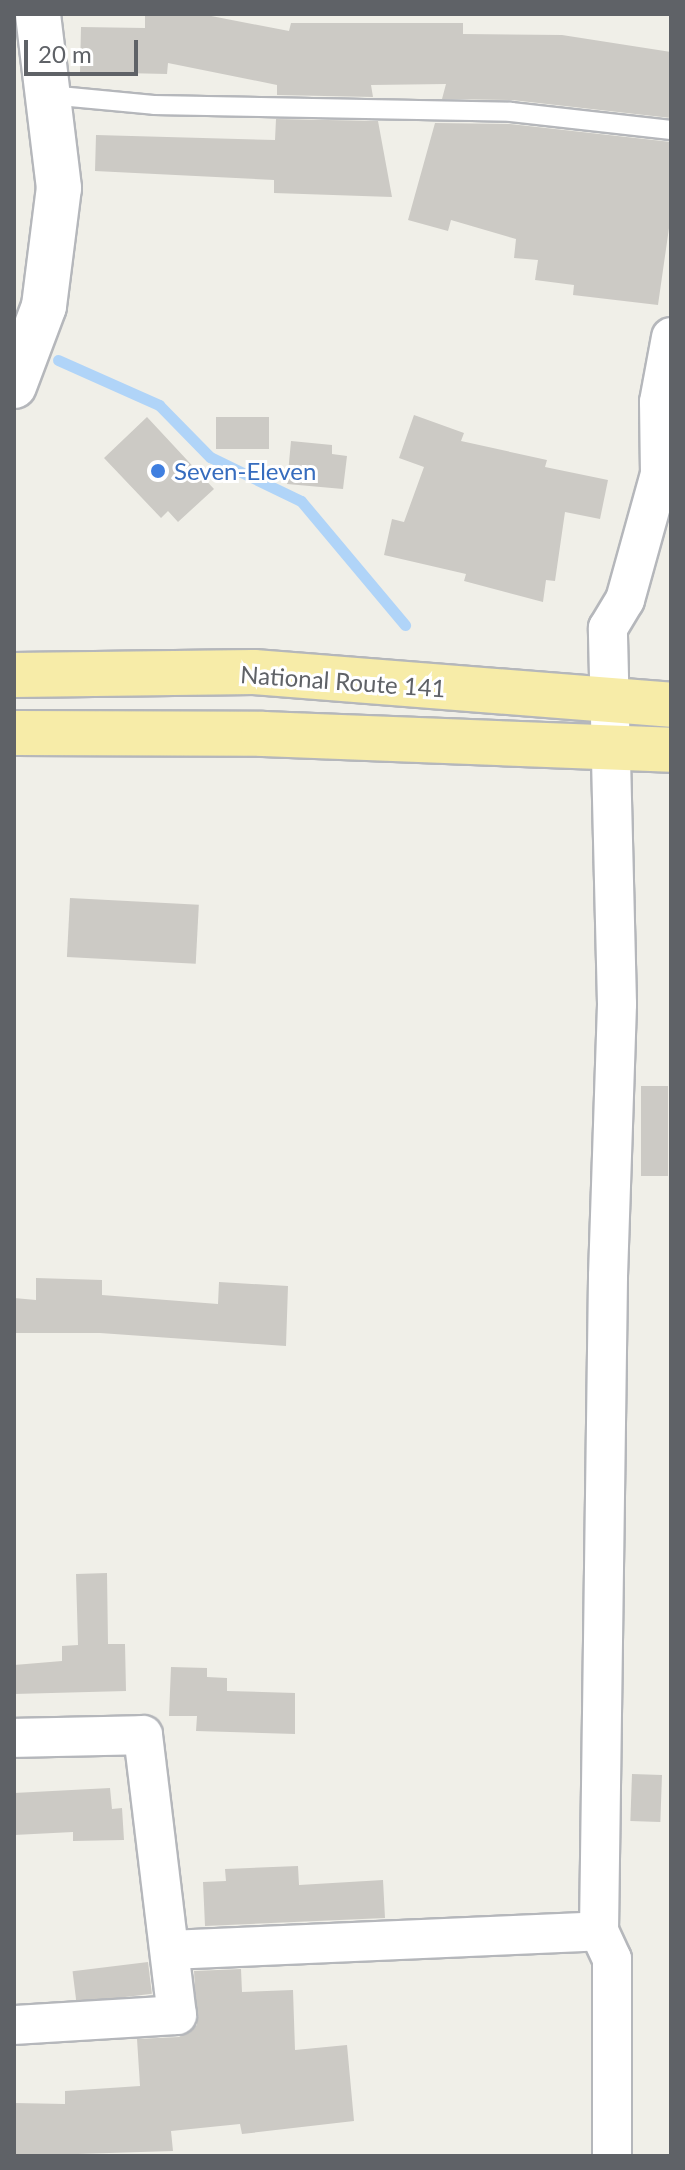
<!DOCTYPE html>
<style>
body{margin:0}
#map{position:relative;width:685px;height:2170px;overflow:hidden;background:#f0efe8;font-family:Lato,sans-serif}
div>[style]{position:absolute}
.stream>*{height:11px;margin:-5.5px;padding:0 5.5px;transform-origin:5.5px;border-radius:5.5px;background:#b0d4f8}
.building>*{inset:0;background:#cccac5;transform-origin:0 0}
.roads{filter:drop-shadow(2px 0 #b5b7bb) drop-shadow(-2px 0 #b5b7bb) drop-shadow(0 2px #b5b7bb) drop-shadow(0 -2px #b5b7bb)}
.service>*{height:18px;margin:-9px;padding:0 9px;transform-origin:9px;border-radius:9px;background:#fff}
.minor>*{height:38px;margin:-19px;padding:0 19px;transform-origin:19px;border-radius:19px;background:#fff}
.secondary>*{height:44px;margin:-22px;padding:0 22px;transform-origin:22px;border-radius:22px;background:#fff}
.trunk>*{height:44px;margin:-22px;padding:0 22px;transform-origin:22px;border-radius:22px;background:#f7eca8}
.dots>*{width:22px;height:22px;translate:-50% -50%;box-sizing:border-box;border:4px solid #fff;border-radius:50%}
span{translate:-50% -50%;white-space:nowrap;text-align:center;line-height:1.15;-webkit-text-stroke:6px #fff;paint-order:stroke}
.shop-label{font-size:24px;color:#366cbe}
.left{translate:0 -50%;text-align:left}
.street-label{font-size:24px;color:#5f6267}
.frame{position:absolute;inset:0;border:16px solid #5f6267;pointer-events:none}
.scale{position:absolute;left:24px;top:40px;width:114px;height:36px;box-sizing:border-box;border:4px solid #5f6267;border-top:0;padding-left:10px;font-size:24px;line-height:28px;white-space:nowrap;color:#5f6267;-webkit-text-stroke:6px #fff;paint-order:stroke}
</style>
<div id="map">
<div class="stream">
<i style="left:58px;top:360px;width:111px;rotate:24deg"></i>
<i style="left:159px;top:405px;width:73px;rotate:45.6deg"></i>
<i style="left:210px;top:457px;width:101px;rotate:25.8deg"></i>
<i style="left:301px;top:501px;width:162px;rotate:50deg"></i>
</div>
<div class="building">
<i style="clip-path:polygon(145px 14px,201px 14px,289px 31px,291px 23px,463px 23px,463px 34px,562px 35px,671px 52px,671px 118px,512px 100px,442px 99px,446px 84px,371px 85px,373px 97px,277px 95px,277px 85px,168px 63px,167px 74px,80px 72px,81px 27px,145px 28px)"></i>
<i style="clip-path:polygon(276px 119px,378px 121px,392px 197px,274px 193px,274px 180px,95px 171px,96px 135px,275px 140px)"></i>
<i style="clip-path:polygon(435px 123px,510px 124px,671px 142px,671px 214px,658px 305px,573px 295px,574px 285px,535px 280px,538px 260px,514px 258px,516px 239px,451px 220px,448px 231px,408px 220px)"></i>
<i style="clip-path:polygon(414px 415px,464px 433px,461px 441px,547px 460px,545px 467px,608px 480px,600px 519px,565px 512px,555px 581px,546px 580px,543px 602px,464px 581px,466px 574px,384px 555px,392px 519px,404px 522px,424px 467px,399px 458px)"></i>
<i style="clip-path:polygon(147px 417px,214px 489px,178px 522px,168px 511px,161px 518px,104px 458px)"></i>
<i style="left:216px;top:417px;width:53px;height:32px"></i>
<i style="clip-path:polygon(291px 441px,332px 445px,332px 454px,347px 456px,343px 489px,287px 484px)"></i>
<i style="left:70px;top:898px;width:129px;height:59px;rotate:3deg"></i>
<i style="left:641px;top:1086px;width:27px;height:90px"></i>
<i style="clip-path:polygon(36px 1278px,102px 1280px,102px 1295px,218px 1304px,219px 1282px,288px 1286px,286px 1346px,100px 1333px,14px 1333px,14px 1298px,36px 1300px)"></i>
<i style="clip-path:polygon(107px 1573px,108px 1644px,125px 1644px,126px 1691px,14px 1694px,14px 1665px,62px 1661px,62px 1646px,78px 1645px,76px 1574px)"></i>
<i style="clip-path:polygon(171px 1667px,207px 1668px,207px 1677px,227px 1678px,227px 1691px,295px 1693px,295px 1734px,196px 1731px,197px 1716px,169px 1716px)"></i>
<i style="left:632px;top:1774px;width:30px;height:47px;rotate:2deg"></i>
<i style="clip-path:polygon(110px 1788px,112px 1809px,122px 1808px,124px 1840px,73px 1841px,73px 1832px,14px 1835px,14px 1793px)"></i>
<i style="clip-path:polygon(298px 1866px,299px 1885px,383px 1880px,385px 1918px,205px 1926px,203px 1882px,226px 1881px,225px 1869px)"></i>
<i style="left:148px;top:1962px;width:32px;height:76px;rotate:83deg"></i>
<i style="clip-path:polygon(241px 1969px,242px 1992px,293px 1990px,295px 2050px,347px 2045px,354px 2121px,242px 2134px,240px 2124px,171px 2131px,173px 2151px,14px 2156px,14px 2103px,65px 2104px,65px 2091px,140px 2086px,137px 2039px,179px 2037px,197px 2025px,194px 1971px)"></i>
</div>
<div class="roads">
<div class="service">
<i style="left:49px;top:95px;width:105px;rotate:5.4deg"></i>
<i style="left:154px;top:105px;width:357px;rotate:1.1deg"></i>
<i style="left:511px;top:112px;width:161px;rotate:6.4deg"></i>
</div>
<div class="minor">
<i style="left:14px;top:1738px;width:129px;rotate:-1.3deg"></i>
<i style="left:143px;top:1735px;width:282px;rotate:83.1deg"></i>
<i style="left:177px;top:2015px;width:163px;rotate:176.5deg"></i>
<i style="left:171px;top:1950px;width:428px;rotate:-2.5deg"></i>
<i style="left:612px;top:2156px;width:197px;rotate:-90deg"></i>
<i style="left:612px;top:1959px;width:31px;rotate:-115deg"></i>
<i style="left:599px;top:1931px;width:655px;rotate:-89.21deg"></i>
<i style="left:608px;top:1276px;width:272px;rotate:-88.1deg"></i>
<i style="left:617px;top:1004px;width:376px;rotate:-91.4deg"></i>
<i style="left:608px;top:628px;width:33px;rotate:-59deg"></i>
<i style="left:625px;top:600px;width:131px;rotate:-74.5deg"></i>
<i style="left:660px;top:474px;width:72px;rotate:-90.8deg"></i>
<i style="left:659px;top:402px;width:66px;rotate:-79.5deg"></i>
</div>
<div class="secondary">
<i style="left:14px;top:386px;width:85px;rotate:-69.4deg"></i>
<i style="left:44px;top:306px;width:119px;rotate:-82.8deg"></i>
<i style="left:59px;top:188px;width:175px;rotate:-96.9deg"></i>
</div>
<div class="trunk">
<i style="left:14px;top:675px;width:240px;rotate:-0.7deg"></i>
<i style="left:254px;top:672px;width:418px;rotate:4.5deg"></i>
<i style="left:14px;top:733px;width:249px;rotate:0.2deg"></i>
<i style="left:263px;top:734px;width:408px;rotate:2.2deg"></i>
</div>
</div>
<div class="dots">
<i style="left:158px;top:471px;background:#3f7fe0"></i>
</div>
<div class="shop-label">
<span class="left" style="left:174px;top:471px">Seven-Eleven</span>
</div>
<div class="street-label">
<span style="left:343px;top:681px;rotate:4deg">National Route 141</span>
</div>
<div class="frame"></div>
<div class="scale">20 m</div>
</div>
